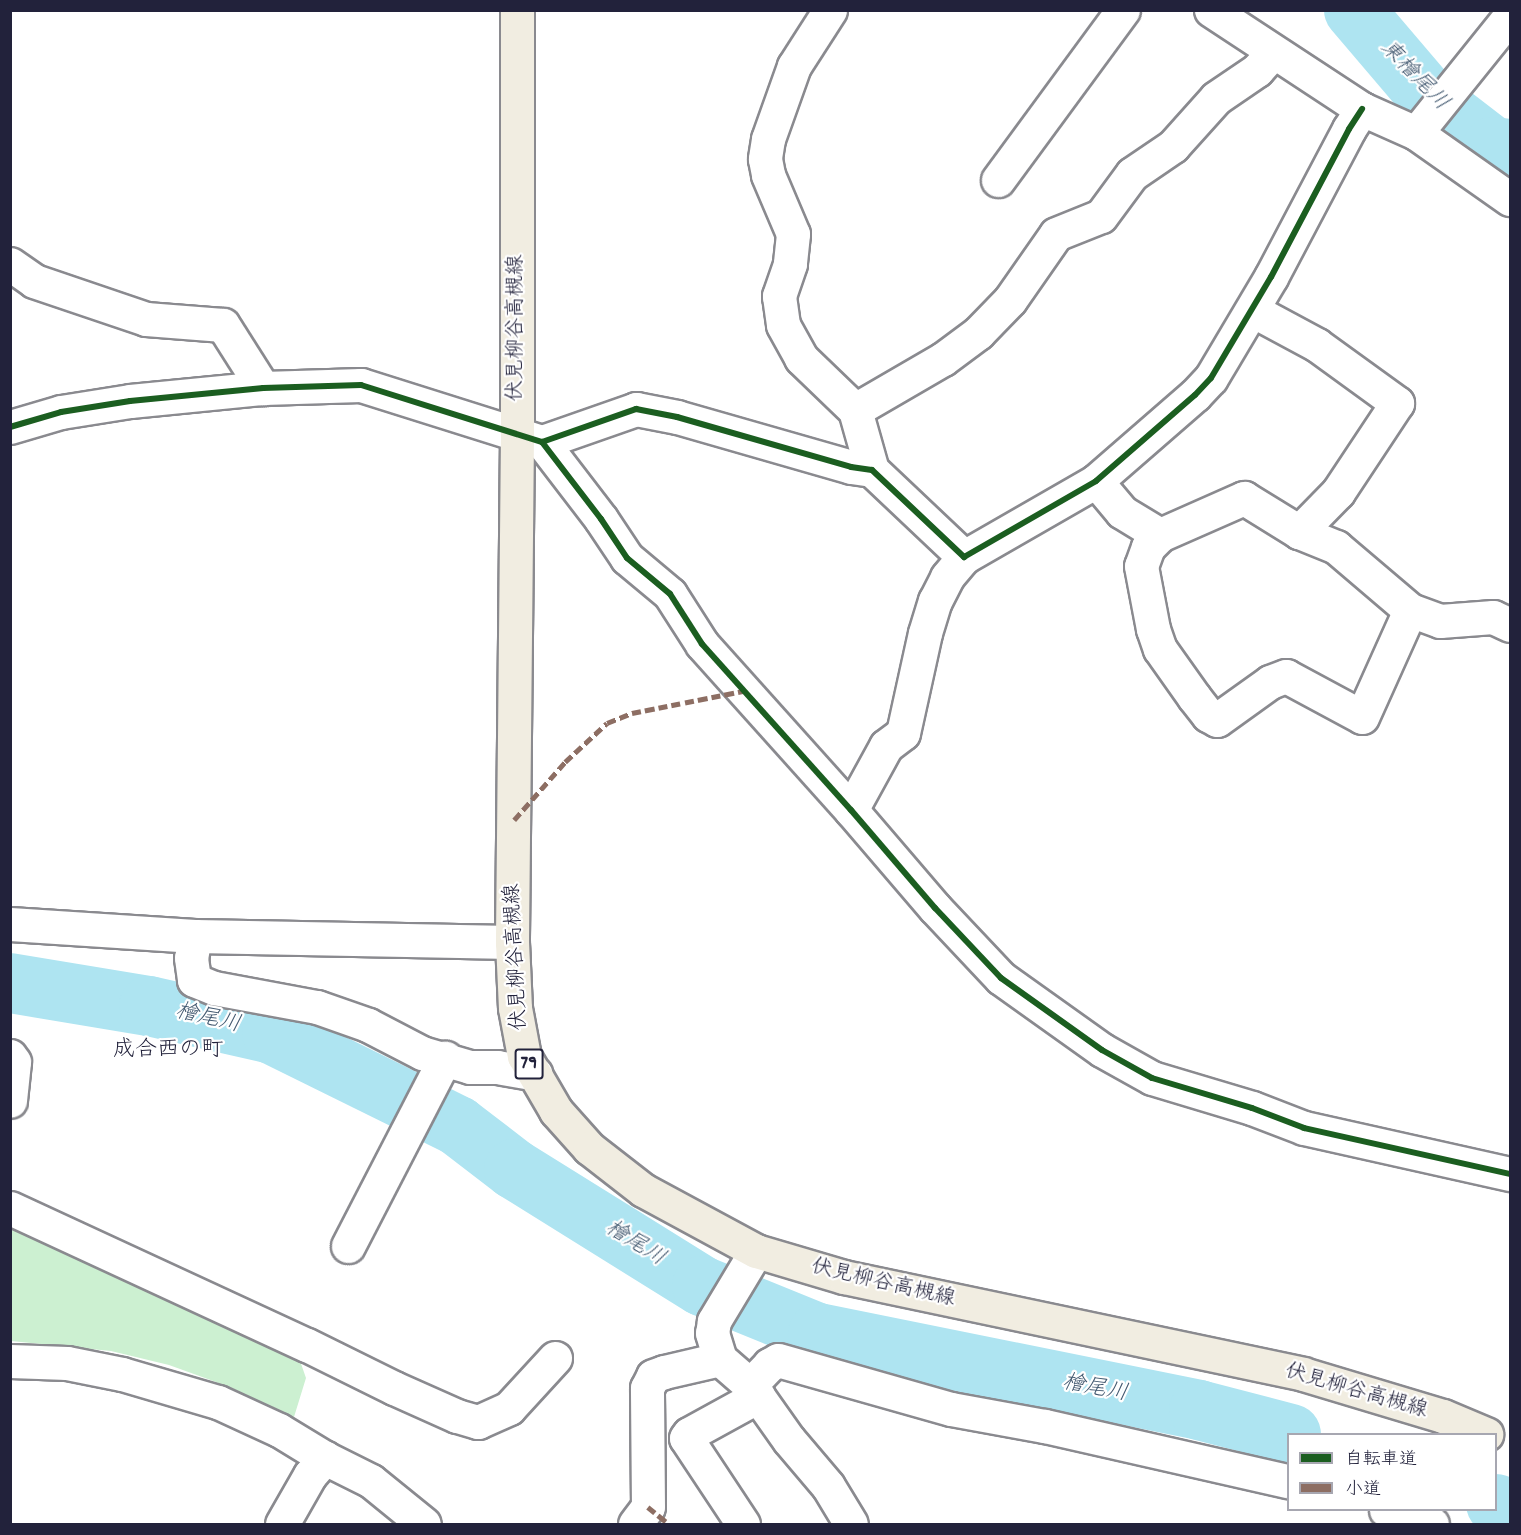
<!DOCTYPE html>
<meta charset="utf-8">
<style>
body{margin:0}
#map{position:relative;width:1521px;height:1535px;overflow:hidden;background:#fff;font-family:Dekko,"Klee One",sans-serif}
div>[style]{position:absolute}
.green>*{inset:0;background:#ccf0d1}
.river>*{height:60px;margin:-30px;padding:0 30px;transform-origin:30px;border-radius:30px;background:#aee4f1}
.roads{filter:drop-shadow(2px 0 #8a8a8f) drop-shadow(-2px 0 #8a8a8f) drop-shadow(0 2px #8a8a8f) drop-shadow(0 -2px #8a8a8f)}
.minor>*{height:33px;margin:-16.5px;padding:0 16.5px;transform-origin:16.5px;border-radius:16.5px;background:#fff}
.major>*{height:33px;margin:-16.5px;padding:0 16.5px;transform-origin:16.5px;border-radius:16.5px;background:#f1ede1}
.quiet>*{height:4.5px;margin-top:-2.25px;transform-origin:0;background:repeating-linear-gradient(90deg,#8d6e63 0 9px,transparent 0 13.5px)}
.cycleway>*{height:6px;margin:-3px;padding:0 3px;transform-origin:3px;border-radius:3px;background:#1b5e20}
span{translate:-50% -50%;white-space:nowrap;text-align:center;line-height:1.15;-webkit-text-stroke:4.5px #fff;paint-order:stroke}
.shield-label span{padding:2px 4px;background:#fff;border:2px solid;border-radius:4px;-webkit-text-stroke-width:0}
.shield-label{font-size:20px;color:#22223b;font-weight:700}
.street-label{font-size:21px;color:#22223b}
.water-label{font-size:22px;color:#425970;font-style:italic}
.neighbourhood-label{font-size:22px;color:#22223b}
.frame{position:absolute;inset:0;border:12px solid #22223b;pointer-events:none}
.legend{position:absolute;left:1287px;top:1433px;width:210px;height:78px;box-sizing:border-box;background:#fff;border:2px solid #a7a7b1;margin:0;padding:8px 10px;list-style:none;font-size:18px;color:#22223b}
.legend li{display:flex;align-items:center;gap:12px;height:30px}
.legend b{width:30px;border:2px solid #a7a7b1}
</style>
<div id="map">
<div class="green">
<i style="clip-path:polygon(10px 1221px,298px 1355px,306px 1378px,294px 1417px,216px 1382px,169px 1365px,111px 1351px,11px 1341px)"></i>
</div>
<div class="river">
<i style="left:1354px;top:10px;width:114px;rotate:49.6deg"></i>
<i style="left:1428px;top:97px;width:82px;rotate:37.6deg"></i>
<i style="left:1493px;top:147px;width:17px;rotate:7deg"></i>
<i style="left:10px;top:983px;width:141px;rotate:9.4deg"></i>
<i style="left:149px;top:1006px;width:126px;rotate:12.8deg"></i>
<i style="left:272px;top:1034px;width:208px;rotate:26.3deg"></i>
<i style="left:458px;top:1126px;width:71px;rotate:37.5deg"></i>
<i style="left:514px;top:1169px;width:221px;rotate:31.9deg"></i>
<i style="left:702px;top:1286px;width:125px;rotate:22.1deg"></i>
<i style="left:818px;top:1333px;width:389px;rotate:11.4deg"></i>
<i style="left:1199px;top:1410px;width:95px;rotate:14.6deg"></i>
<i style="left:1496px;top:1504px;width:15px;rotate:20deg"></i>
</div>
<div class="roads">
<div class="minor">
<i style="left:830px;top:10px;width:67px;rotate:122.7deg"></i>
<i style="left:794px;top:66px;width:77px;rotate:109.6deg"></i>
<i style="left:768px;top:139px;width:20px;rotate:99deg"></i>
<i style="left:765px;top:159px;width:16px;rotate:79deg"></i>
<i style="left:768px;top:175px;width:64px;rotate:67deg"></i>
<i style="left:793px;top:234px;width:30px;rotate:96deg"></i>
<i style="left:790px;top:264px;width:34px;rotate:109deg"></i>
<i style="left:779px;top:296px;width:29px;rotate:82deg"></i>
<i style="left:783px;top:325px;width:38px;rotate:61deg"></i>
<i style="left:801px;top:358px;width:75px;rotate:43.9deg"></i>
<i style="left:855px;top:410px;width:62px;rotate:74.2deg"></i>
<i style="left:1211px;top:10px;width:181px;rotate:33.3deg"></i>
<i style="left:1362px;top:109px;width:59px;rotate:24deg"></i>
<i style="left:1416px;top:133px;width:115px;rotate:35.1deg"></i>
<i style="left:1416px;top:133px;width:150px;rotate:-51.2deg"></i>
<i style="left:998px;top:180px;width:211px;rotate:-53.7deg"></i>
<i style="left:10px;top:264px;width:29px;rotate:35deg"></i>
<i style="left:34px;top:281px;width:118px;rotate:18.7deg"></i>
<i style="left:146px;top:319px;width:77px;rotate:4.5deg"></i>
<i style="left:223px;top:325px;width:75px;rotate:57.6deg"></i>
<i style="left:1252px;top:310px;width:74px;rotate:28.3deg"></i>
<i style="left:1317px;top:345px;width:99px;rotate:35.9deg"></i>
<i style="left:1397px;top:403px;width:107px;rotate:123.5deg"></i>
<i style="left:1338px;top:492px;width:56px;rotate:134.3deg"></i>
<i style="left:855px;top:410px;width:102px;rotate:-30.1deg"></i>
<i style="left:943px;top:359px;width:44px;rotate:-36.6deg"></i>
<i style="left:978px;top:333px;width:46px;rotate:-45.9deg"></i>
<i style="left:1010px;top:300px;width:80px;rotate:-55.1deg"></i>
<i style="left:1056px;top:234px;width:48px;rotate:-21.8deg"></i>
<i style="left:1101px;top:216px;width:52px;rotate:-53.6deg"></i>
<i style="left:1132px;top:174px;width:50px;rotate:-34.3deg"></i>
<i style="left:1173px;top:146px;width:64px;rotate:-48.1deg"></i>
<i style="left:1216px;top:98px;width:50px;rotate:-34.3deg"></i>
<i style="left:1257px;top:70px;width:24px;rotate:-48deg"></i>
<i style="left:10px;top:427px;width:53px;rotate:-16.4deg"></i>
<i style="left:61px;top:412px;width:70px;rotate:-9.1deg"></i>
<i style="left:130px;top:401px;width:134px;rotate:-5.6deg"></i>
<i style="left:263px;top:388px;width:98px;rotate:-1.8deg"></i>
<i style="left:361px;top:385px;width:190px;rotate:17.5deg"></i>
<i style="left:542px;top:442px;width:100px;rotate:-19.3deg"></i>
<i style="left:636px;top:409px;width:42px;rotate:11deg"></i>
<i style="left:677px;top:417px;width:181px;rotate:16deg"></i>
<i style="left:851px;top:467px;width:21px;rotate:8deg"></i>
<i style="left:872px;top:470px;width:127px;rotate:43.4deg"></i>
<i style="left:964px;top:557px;width:152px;rotate:-29.9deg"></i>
<i style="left:1096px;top:481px;width:131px;rotate:-41deg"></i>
<i style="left:1195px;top:395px;width:23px;rotate:-47deg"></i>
<i style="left:1211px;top:378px;width:117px;rotate:-59.3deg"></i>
<i style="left:1271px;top:277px;width:167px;rotate:-62.2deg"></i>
<i style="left:1349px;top:129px;width:24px;rotate:-57deg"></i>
<i style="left:542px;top:442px;width:97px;rotate:52.5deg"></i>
<i style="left:601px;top:519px;width:47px;rotate:56.3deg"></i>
<i style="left:627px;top:558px;width:56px;rotate:39.9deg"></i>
<i style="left:670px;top:594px;width:59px;rotate:57.4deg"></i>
<i style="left:702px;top:644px;width:223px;rotate:48.1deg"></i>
<i style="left:851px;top:810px;width:129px;rotate:49.4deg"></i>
<i style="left:935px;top:908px;width:96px;rotate:46.7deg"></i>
<i style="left:1001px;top:978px;width:124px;rotate:35.5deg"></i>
<i style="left:1102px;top:1050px;width:57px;rotate:29.2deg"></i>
<i style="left:1152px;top:1078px;width:104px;rotate:16.7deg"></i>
<i style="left:1252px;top:1108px;width:56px;rotate:21deg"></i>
<i style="left:1304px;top:1128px;width:211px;rotate:12.6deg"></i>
<i style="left:1096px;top:481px;width:40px;rotate:50deg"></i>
<i style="left:1122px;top:512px;width:44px;rotate:31.2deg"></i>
<i style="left:1160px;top:535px;width:92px;rotate:-23.8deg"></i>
<i style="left:1244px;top:498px;width:65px;rotate:31.7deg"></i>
<i style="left:1299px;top:532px;width:40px;rotate:22deg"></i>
<i style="left:1336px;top:547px;width:97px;rotate:40.4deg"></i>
<i style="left:1410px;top:610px;width:32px;rotate:20deg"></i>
<i style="left:1440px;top:621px;width:53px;rotate:-4.3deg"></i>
<i style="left:1493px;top:617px;width:19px;rotate:25deg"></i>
<i style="left:1160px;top:535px;width:17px;rotate:135deg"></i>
<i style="left:1148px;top:547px;width:20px;rotate:110deg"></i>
<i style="left:1141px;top:566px;width:64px;rotate:79.2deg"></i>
<i style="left:1153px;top:629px;width:21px;rotate:71deg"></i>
<i style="left:1160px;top:649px;width:59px;rotate:54.7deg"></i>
<i style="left:1194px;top:697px;width:23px;rotate:52deg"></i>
<i style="left:1208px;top:715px;width:10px;rotate:29deg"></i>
<i style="left:1217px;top:720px;width:65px;rotate:-35.6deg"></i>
<i style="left:1270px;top:682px;width:17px;rotate:-21deg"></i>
<i style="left:1286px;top:676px;width:86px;rotate:28.3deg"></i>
<i style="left:1362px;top:717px;width:117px;rotate:-65.8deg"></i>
<i style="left:851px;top:810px;width:73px;rotate:-61.3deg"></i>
<i style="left:886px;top:746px;width:21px;rotate:-37deg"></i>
<i style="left:903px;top:733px;width:102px;rotate:-77.6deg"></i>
<i style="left:925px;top:633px;width:34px;rotate:-73deg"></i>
<i style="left:935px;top:601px;width:27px;rotate:-63deg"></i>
<i style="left:947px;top:577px;width:26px;rotate:-50deg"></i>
<i style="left:10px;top:924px;width:185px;rotate:3.7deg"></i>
<i style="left:195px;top:936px;width:317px;rotate:1.1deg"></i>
<i style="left:195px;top:936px;width:22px;rotate:100deg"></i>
<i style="left:191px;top:958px;width:22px;rotate:82deg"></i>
<i style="left:194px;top:980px;width:22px;rotate:22deg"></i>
<i style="left:214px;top:988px;width:105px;rotate:10.5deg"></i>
<i style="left:317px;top:1007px;width:54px;rotate:19.4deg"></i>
<i style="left:368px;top:1025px;width:61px;rotate:27.4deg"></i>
<i style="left:422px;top:1053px;width:50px;rotate:16.3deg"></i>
<i style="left:470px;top:1067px;width:27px"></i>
<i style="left:497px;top:1067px;width:39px;rotate:10deg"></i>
<i style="left:10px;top:1056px;width:7px;rotate:56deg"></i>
<i style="left:14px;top:1062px;width:39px;rotate:96deg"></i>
<i style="left:10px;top:1208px;width:327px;rotate:24.8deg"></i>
<i style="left:307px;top:1345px;width:97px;rotate:26.3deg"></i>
<i style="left:394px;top:1388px;width:69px;rotate:24deg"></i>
<i style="left:457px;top:1416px;width:22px;rotate:16deg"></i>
<i style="left:478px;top:1422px;width:34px;rotate:-24deg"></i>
<i style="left:509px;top:1408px;width:68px;rotate:-47.4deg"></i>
<i style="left:348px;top:1246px;width:212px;rotate:-62.7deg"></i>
<i style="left:756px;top:1251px;width:82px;rotate:121deg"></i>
<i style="left:714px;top:1321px;width:12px;rotate:99deg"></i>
<i style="left:712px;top:1333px;width:27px;rotate:73deg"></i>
<i style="left:720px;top:1359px;width:40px;rotate:41deg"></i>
<i style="left:750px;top:1385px;width:67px;rotate:54.7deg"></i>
<i style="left:789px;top:1440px;width:60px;rotate:49.7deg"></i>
<i style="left:828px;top:1486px;width:44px;rotate:58.8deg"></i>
<i style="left:10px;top:1361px;width:57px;rotate:2deg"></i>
<i style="left:67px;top:1363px;width:56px;rotate:11.3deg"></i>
<i style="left:122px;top:1374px;width:100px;rotate:16.3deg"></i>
<i style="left:218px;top:1402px;width:67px;rotate:24.7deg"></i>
<i style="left:279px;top:1430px;width:54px;rotate:31.3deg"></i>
<i style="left:325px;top:1458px;width:51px;rotate:26.6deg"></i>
<i style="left:371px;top:1481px;width:68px;rotate:39.1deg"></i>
<i style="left:750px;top:1385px;width:28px;rotate:-46deg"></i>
<i style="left:769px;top:1365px;width:10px;rotate:-29deg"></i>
<i style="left:778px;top:1360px;width:180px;rotate:15.8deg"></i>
<i style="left:951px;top:1409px;width:96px;rotate:10.3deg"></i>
<i style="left:1045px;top:1426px;width:249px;rotate:12.8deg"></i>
<i style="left:1386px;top:1510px;width:48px;rotate:16.9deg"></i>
<i style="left:282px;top:1524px;width:56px;rotate:-60.3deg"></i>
<i style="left:310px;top:1475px;width:23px;rotate:-49deg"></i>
<i style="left:635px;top:1524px;width:21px;rotate:-53deg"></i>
<i style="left:648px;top:1507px;width:119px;rotate:-90.5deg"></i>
<i style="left:647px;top:1388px;width:13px;rotate:-63deg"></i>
<i style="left:653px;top:1376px;width:12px;rotate:-20deg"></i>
<i style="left:664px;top:1372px;width:57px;rotate:-13.1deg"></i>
<i style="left:743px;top:1524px;width:103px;rotate:-123.5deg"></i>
<i style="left:686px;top:1438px;width:5px;rotate:-53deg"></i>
<i style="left:689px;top:1434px;width:79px;rotate:-28.8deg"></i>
</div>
<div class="major">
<i style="left:517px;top:10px;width:425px;rotate:90deg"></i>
<i style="left:517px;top:435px;width:507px;rotate:90.57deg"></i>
<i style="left:512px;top:942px;width:66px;rotate:87.4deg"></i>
<i style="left:515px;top:1008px;width:49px;rotate:79.4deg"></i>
<i style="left:524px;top:1056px;width:64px;rotate:59.8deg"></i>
<i style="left:556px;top:1111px;width:50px;rotate:48.3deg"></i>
<i style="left:589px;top:1148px;width:68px;rotate:37.9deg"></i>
<i style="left:643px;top:1190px;width:128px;rotate:28.4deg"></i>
<i style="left:756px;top:1251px;width:92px;rotate:16.5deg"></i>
<i style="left:844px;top:1277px;width:469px;rotate:11.9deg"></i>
<i style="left:1303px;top:1374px;width:146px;rotate:16.7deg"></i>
<i style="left:1443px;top:1416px;width:47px;rotate:22.7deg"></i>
</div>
</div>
<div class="quiet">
<i style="left:514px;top:820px;width:77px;rotate:-48.7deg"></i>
<i style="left:565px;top:762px;width:57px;rotate:-42.9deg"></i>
<i style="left:607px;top:723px;width:27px;rotate:-22deg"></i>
<i style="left:632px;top:713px;width:113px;rotate:-11.2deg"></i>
<i style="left:648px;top:1507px;width:27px;rotate:39deg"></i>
</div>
<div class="cycleway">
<i style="left:10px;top:427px;width:53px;rotate:-16.4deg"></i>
<i style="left:61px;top:412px;width:70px;rotate:-9.1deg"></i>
<i style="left:130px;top:401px;width:134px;rotate:-5.6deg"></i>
<i style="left:263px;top:388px;width:98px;rotate:-1.8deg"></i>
<i style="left:361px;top:385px;width:190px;rotate:17.5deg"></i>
<i style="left:542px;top:442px;width:100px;rotate:-19.3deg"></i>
<i style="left:636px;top:409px;width:42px;rotate:11deg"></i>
<i style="left:677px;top:417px;width:181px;rotate:16deg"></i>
<i style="left:851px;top:467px;width:21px;rotate:8deg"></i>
<i style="left:872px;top:470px;width:127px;rotate:43.4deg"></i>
<i style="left:964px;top:557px;width:152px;rotate:-29.9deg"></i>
<i style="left:1096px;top:481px;width:131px;rotate:-41deg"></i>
<i style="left:1195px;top:395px;width:23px;rotate:-47deg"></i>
<i style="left:1211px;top:378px;width:117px;rotate:-59.3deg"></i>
<i style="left:1271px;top:277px;width:167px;rotate:-62.2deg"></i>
<i style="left:1349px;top:129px;width:24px;rotate:-57deg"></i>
<i style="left:542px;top:442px;width:97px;rotate:52.5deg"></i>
<i style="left:601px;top:519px;width:47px;rotate:56.3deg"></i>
<i style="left:627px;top:558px;width:56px;rotate:39.9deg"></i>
<i style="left:670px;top:594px;width:59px;rotate:57.4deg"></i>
<i style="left:702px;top:644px;width:223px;rotate:48.1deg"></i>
<i style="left:851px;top:810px;width:129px;rotate:49.4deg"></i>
<i style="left:935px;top:908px;width:96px;rotate:46.7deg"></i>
<i style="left:1001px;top:978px;width:124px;rotate:35.5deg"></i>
<i style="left:1102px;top:1050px;width:57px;rotate:29.2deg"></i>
<i style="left:1152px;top:1078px;width:104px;rotate:16.7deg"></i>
<i style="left:1252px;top:1108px;width:56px;rotate:21deg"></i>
<i style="left:1304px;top:1128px;width:211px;rotate:12.6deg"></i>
</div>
<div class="shield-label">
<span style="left:529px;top:1064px">79</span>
</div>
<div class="street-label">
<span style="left:517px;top:328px;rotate:-90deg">伏見柳谷高槻線</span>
<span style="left:517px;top:957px;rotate:-93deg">伏見柳谷高槻線</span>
<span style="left:883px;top:1284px;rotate:13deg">伏見柳谷高槻線</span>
<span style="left:1356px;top:1392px;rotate:16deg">伏見柳谷高槻線</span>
</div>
<div class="water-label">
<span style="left:1414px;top:76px;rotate:46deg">東檜尾川</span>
<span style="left:208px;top:1019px;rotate:13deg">檜尾川</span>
<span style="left:635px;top:1244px;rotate:32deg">檜尾川</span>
<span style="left:1095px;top:1389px;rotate:11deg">檜尾川</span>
</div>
<div class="neighbourhood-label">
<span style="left:168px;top:1051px">成合西の町</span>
</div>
<div class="frame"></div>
<ul class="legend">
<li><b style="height:8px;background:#1b5e20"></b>自転車道</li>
<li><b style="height:8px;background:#8d6e63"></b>小道</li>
</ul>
</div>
